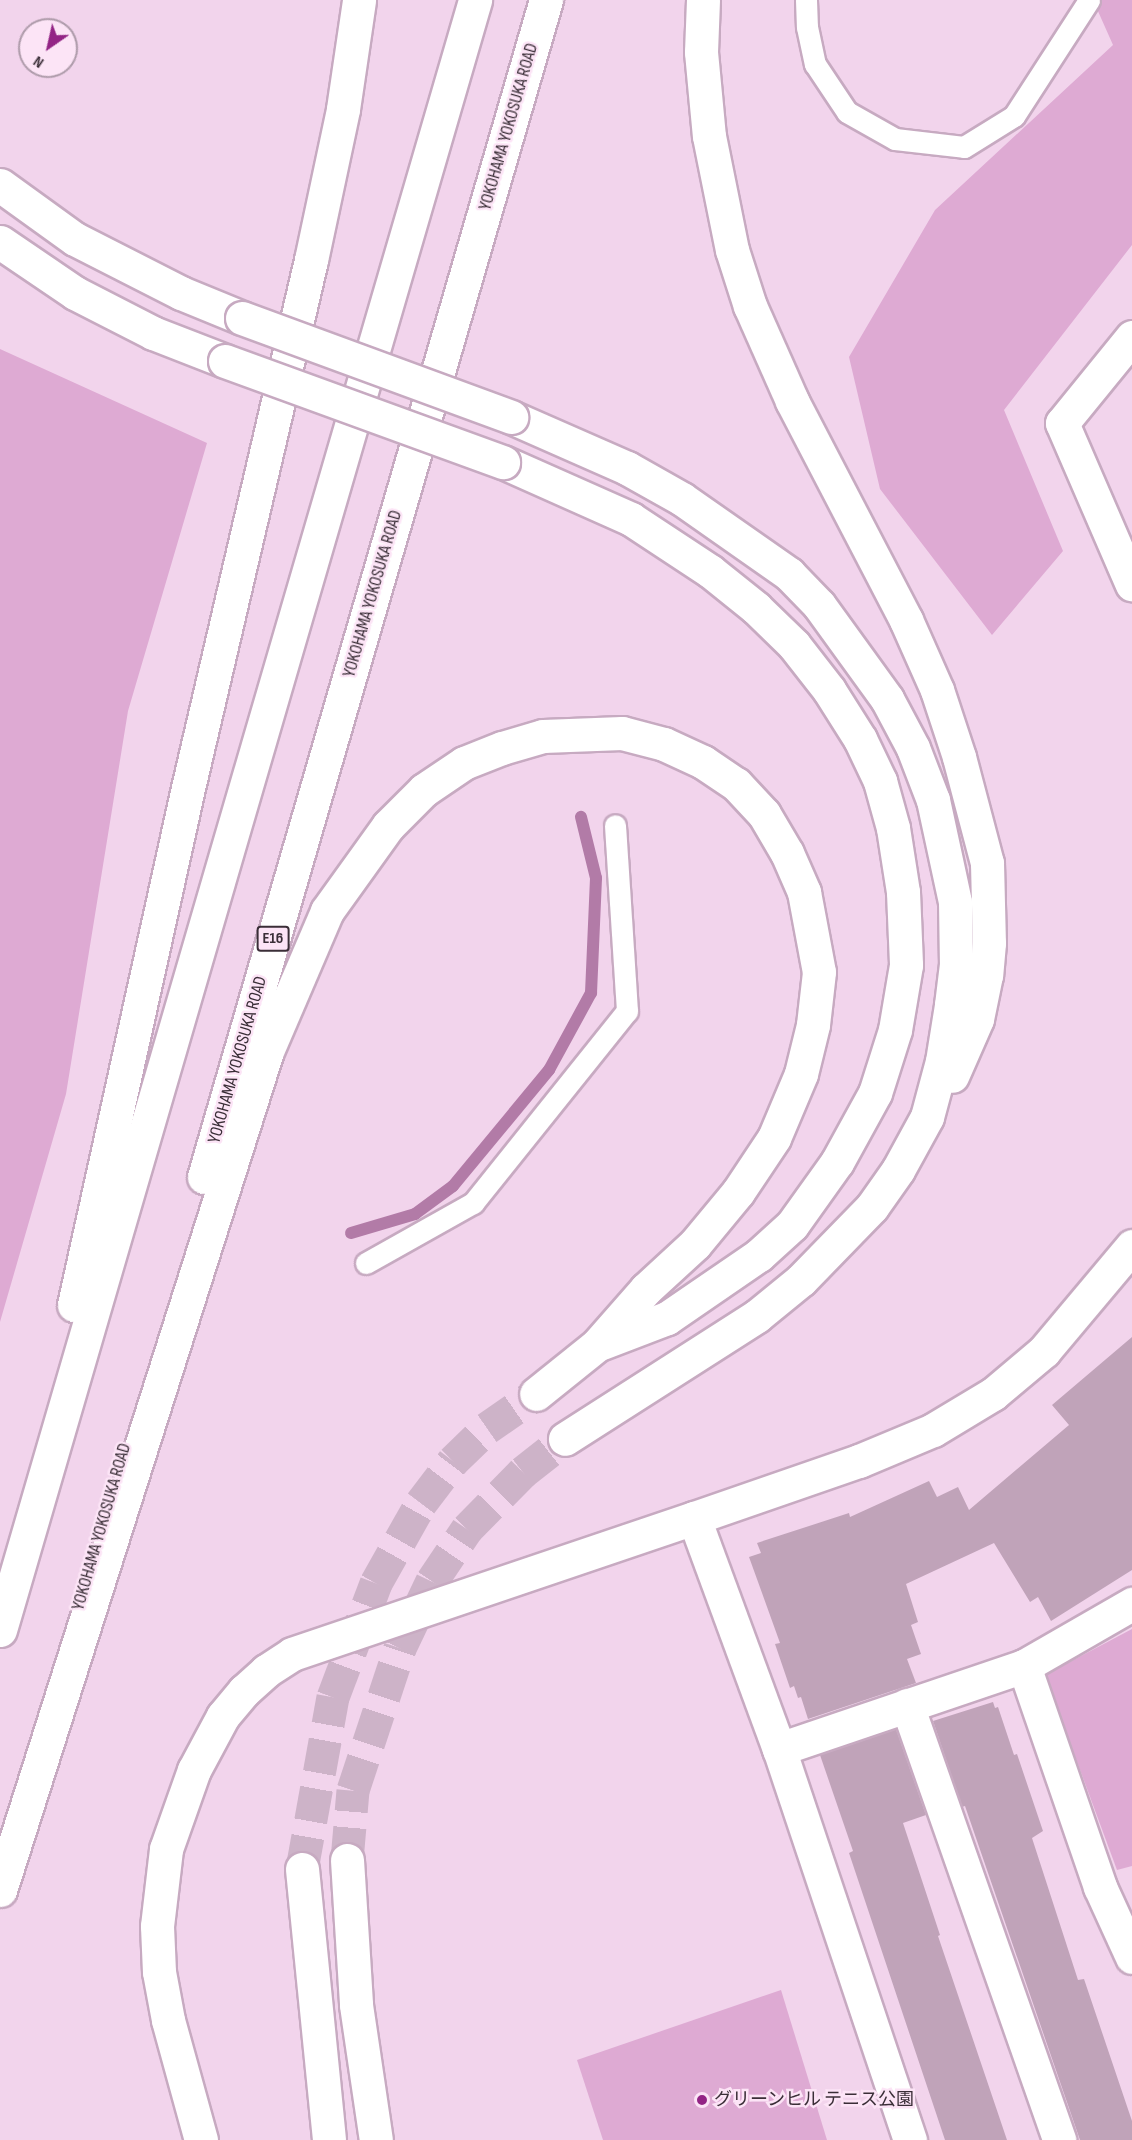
<!DOCTYPE html>
<meta charset="utf-8">
<style>
body{margin:0}
#map{position:relative;width:1132px;height:2140px;overflow:hidden;background:#f2d4ec;font-family:"Sofia Sans Condensed","Noto Sans JP",sans-serif}
div>[style]{position:absolute}
.green>*{inset:0;background:#deaad3}
.stream>*{height:12px;margin:-6px;padding:0 6px;transform-origin:6px;border-radius:6px;background:#b27ba7}
.building>*{inset:0;background:#c0a3b9}
.motorway-tunnel>*{height:33px;margin-top:-16.5px;transform-origin:0;background:repeating-linear-gradient(90deg,#cdb3c8 0 33px,transparent 0 49px)}
.roads{filter:drop-shadow(2px 0 #c7aac1) drop-shadow(-2px 0 #c7aac1) drop-shadow(0 2px #c7aac1) drop-shadow(0 -2px #c7aac1)}
.service>*{height:21px;margin:-10.5px;padding:0 10.5px;transform-origin:10.5px;border-radius:10.5px;background:#fff}
.minor>*{height:33px;margin:-16.5px;padding:0 16.5px;transform-origin:16.5px;border-radius:16.5px;background:#fff}
.tertiary>*{height:33px;margin:-16.5px;padding:0 16.5px;transform-origin:16.5px;border-radius:16.5px;background:#fff}
.motorway>*{height:33px;margin:-16.5px;padding:0 16.5px;transform-origin:16.5px;border-radius:16.5px;background:#fff}
.bridges{filter:drop-shadow(2px 0 #c7aac1) drop-shadow(-2px 0 #c7aac1) drop-shadow(0 2px #c7aac1) drop-shadow(0 -2px #c7aac1)}
.motorway-bridge>*{height:33px;margin:-16.5px;padding:0 16.5px;transform-origin:16.5px;border-radius:16.5px;background:#fff}
.dots>*{width:16px;height:16px;translate:-50% -50%;box-sizing:border-box;border:3px solid #fce4f6;border-radius:50%}
span{translate:-50% -50%;white-space:nowrap;text-align:center;line-height:1.15;-webkit-text-stroke:5px #fce4f6;paint-order:stroke}
.shield-label span{padding:2px 4px;background:#fce4f6;border:2px solid;border-radius:4px;-webkit-text-stroke-width:0}
.shield-label{font-size:16px;color:#3a2e37;font-weight:700}
.street-label{font-size:18px;color:#3a2e37}
.poi-label{font-size:18px;color:#3a2e37}
.left{translate:0 -50%;text-align:left}
.north{position:absolute;left:18px;top:18px;width:60px;height:60px;box-sizing:border-box;background:#fce4f6;border:2px solid #ae9baa;border-radius:50%;rotate:214deg;font-size:16px;font-weight:700;line-height:24px;text-align:center;color:#3a2e37}
.north::after{content:'';display:block;margin:auto;width:21px;height:27px;background:#932485;clip-path:polygon(50% 0,100% 100%,50% 72%,0 100%)}
</style>
<div id="map">
<div class="green">
<i style="clip-path:polygon(1093px 0,1132px 0,1132px 245px,1004px 410px,1063px 551px,992px 635px,880px 489px,849px 357px,935px 210px,1113px 45px)"></i>
<i style="clip-path:polygon(0 349px,207px 443px,128px 711px,66px 1094px,0 1322px)"></i>
<i style="clip-path:polygon(1132px 1629px,1132px 1866px,1117px 1870px,1045px 1675px)"></i>
<i style="clip-path:polygon(781px 1990px,827px 2140px,603px 2140px,577px 2060px)"></i>
</div>
<div class="stream">
<i style="left:351px;top:1233px;width:67px;rotate:-16.5deg"></i>
<i style="left:415px;top:1214px;width:47px;rotate:-36.4deg"></i>
<i style="left:453px;top:1186px;width:151px;rotate:-50.4deg"></i>
<i style="left:549px;top:1070px;width:88px;rotate:-61.4deg"></i>
<i style="left:591px;top:993px;width:115px;rotate:-87.5deg"></i>
<i style="left:596px;top:878px;width:63px;rotate:-103.8deg"></i>
</div>
<div class="building">
<i style="clip-path:polygon(1132px 1337px,1132px 1570px,1051px 1621px,1038px 1597px,1030px 1602px,994px 1543px,906px 1584px,918px 1622px,911px 1625px,921px 1654px,907px 1659px,916px 1683px,808px 1719px,801px 1697px,798px 1698px,794px 1686px,790px 1688px,775px 1644px,780px 1643px,749px 1557px,761px 1553px,757px 1543px,849px 1513px,850px 1517px,929px 1481px,937px 1497px,958px 1487px,969px 1510px,1069px 1425px,1052px 1405px)"></i>
<i style="clip-path:polygon(993px 1702px,995px 1708px,998px 1707px,1014px 1755px,1017px 1754px,1043px 1831px,1032px 1838px,1078px 1980px,1084px 1979px,1132px 2121px,1132px 2140px,1080px 2140px,965px 1806px,962px 1807px,933px 1721px)"></i>
<i style="clip-path:polygon(896px 1729px,926px 1815px,903px 1823px,940px 1935px,938px 1936px,1007px 2140px,945px 2140px,849px 1853px,853px 1851px,820px 1755px)"></i>
</div>
<div class="motorway-tunnel">
<i style="left:347px;top:1860px;width:70px;rotate:-85.1deg"></i>
<i style="left:353px;top:1790px;width:150px;rotate:-71.7deg"></i>
<i style="left:400px;top:1648px;width:74px;rotate:-64.5deg"></i>
<i style="left:432px;top:1581px;width:63px;rotate:-56.1deg"></i>
<i style="left:467px;top:1529px;width:80px;rotate:-45.5deg"></i>
<i style="left:523px;top:1472px;width:53px;rotate:-38.2deg"></i>
<i style="left:302px;top:1869px;width:175px;rotate:-79.8deg"></i>
<i style="left:333px;top:1697px;width:122px;rotate:-69.3deg"></i>
<i style="left:376px;top:1583px;width:92px;rotate:-60.6deg"></i>
<i style="left:421px;top:1503px;width:53px;rotate:-52.7deg"></i>
<i style="left:453px;top:1461px;width:47px;rotate:-44.1deg"></i>
<i style="left:487px;top:1428px;width:60px;rotate:-34.8deg"></i>
</div>
<div class="roads">
<div class="service">
<i style="left:806px;top:0;width:27px;rotate:88deg"></i>
<i style="left:807px;top:27px;width:38px;rotate:78deg"></i>
<i style="left:815px;top:64px;width:58px;rotate:56.3deg"></i>
<i style="left:847px;top:112px;width:55px;rotate:29.4deg"></i>
<i style="left:895px;top:139px;width:69px;rotate:6.6deg"></i>
<i style="left:964px;top:147px;width:59px;rotate:-31.8deg"></i>
<i style="left:1014px;top:116px;width:138px;rotate:-57.1deg"></i>
<i style="left:366px;top:1263px;width:123px;rotate:-29.3deg"></i>
<i style="left:473px;top:1203px;width:246px;rotate:-51.3deg"></i>
<i style="left:627px;top:1011px;width:186px;rotate:-93.7deg"></i>
</div>
<div class="minor">
<i style="left:1132px;top:337px;width:111px;rotate:129.1deg"></i>
<i style="left:1062px;top:423px;width:176px;rotate:66.6deg"></i>
<i style="left:1024px;top:1666px;width:234px;rotate:71deg"></i>
<i style="left:1100px;top:1887px;width:77px;rotate:65.4deg"></i>
<i style="left:907px;top:1705px;width:461px;rotate:70.7deg"></i>
<i style="left:779px;top:1749px;width:259px;rotate:-18.7deg"></i>
<i style="left:1024px;top:1666px;width:125px;rotate:-29.9deg"></i>
<i style="left:910px;top:2140px;width:412px;rotate:-108.5deg"></i>
<i style="left:779px;top:1749px;width:246px;rotate:-110.2deg"></i>
<i style="left:694px;top:1518px;width:175px;rotate:-19.1deg"></i>
<i style="left:859px;top:1461px;width:80px;rotate:-22.7deg"></i>
<i style="left:933px;top:1430px;width:70px;rotate:-31deg"></i>
<i style="left:993px;top:1394px;width:67px;rotate:-40.1deg"></i>
<i style="left:1044px;top:1351px;width:137px;rotate:-50deg"></i>
</div>
<div class="tertiary">
<i style="left:201px;top:2140px;width:124px;rotate:-105.4deg"></i>
<i style="left:168px;top:2020px;width:49px;rotate:-100.6deg"></i>
<i style="left:159px;top:1972px;width:46px;rotate:-92.5deg"></i>
<i style="left:157px;top:1926px;width:78px;rotate:-83.3deg"></i>
<i style="left:166px;top:1849px;width:84px;rotate:-70.5deg"></i>
<i style="left:194px;top:1770px;width:61px;rotate:-61.8deg"></i>
<i style="left:223px;top:1716px;width:33px;rotate:-50deg"></i>
<i style="left:244px;top:1691px;width:30px;rotate:-42deg"></i>
<i style="left:266px;top:1671px;width:31px;rotate:-33deg"></i>
<i style="left:292px;top:1654px;width:424px;rotate:-18.7deg"></i>
</div>
<div class="motorway">
<i style="left:703px;top:0;width:52px;rotate:92.2deg"></i>
<i style="left:701px;top:52px;width:84px;rotate:84.6deg"></i>
<i style="left:709px;top:136px;width:116px;rotate:78.6deg"></i>
<i style="left:732px;top:250px;width:59px;rotate:72.2deg"></i>
<i style="left:750px;top:306px;width:104px;rotate:66.1deg"></i>
<i style="left:792px;top:401px;width:247px;rotate:62.5deg"></i>
<i style="left:906px;top:620px;width:77px;rotate:66.1deg"></i>
<i style="left:937px;top:690px;width:71px;rotate:71.8deg"></i>
<i style="left:959px;top:757px;width:110px;rotate:75.2deg"></i>
<i style="left:987px;top:863px;width:80px;rotate:88.6deg"></i>
<i style="left:989px;top:943px;width:32px;rotate:95deg"></i>
<i style="left:986px;top:975px;width:45px;rotate:101.6deg"></i>
<i style="left:977px;top:1019px;width:62px;rotate:113.7deg"></i>
<i style="left:0;top:185px;width:92px;rotate:35.8deg"></i>
<i style="left:75px;top:239px;width:119px;rotate:27deg"></i>
<i style="left:181px;top:293px;width:66px;rotate:22.3deg"></i>
<i style="left:0;top:242px;width:91px;rotate:34.2deg"></i>
<i style="left:75px;top:293px;width:88px;rotate:27.1deg"></i>
<i style="left:153px;top:333px;width:77px;rotate:21.3deg"></i>
<i style="left:511px;top:417px;width:127px;rotate:23.7deg"></i>
<i style="left:627px;top:468px;width:63px;rotate:29.4deg"></i>
<i style="left:682px;top:499px;width:131px;rotate:35deg"></i>
<i style="left:789px;top:574px;width:43px;rotate:45.9deg"></i>
<i style="left:819px;top:605px;width:116px;rotate:54.1deg"></i>
<i style="left:887px;top:699px;width:55px;rotate:62deg"></i>
<i style="left:913px;top:748px;width:56px;rotate:69deg"></i>
<i style="left:933px;top:800px;width:104px;rotate:77.8deg"></i>
<i style="left:955px;top:902px;width:62px;rotate:89.1deg"></i>
<i style="left:956px;top:964px;width:41px;rotate:97deg"></i>
<i style="left:951px;top:1005px;width:57px;rotate:99.1deg"></i>
<i style="left:942px;top:1061px;width:58px;rotate:105deg"></i>
<i style="left:927px;top:1117px;width:60px;rotate:118.7deg"></i>
<i style="left:898px;top:1170px;width:45px;rotate:125.1deg"></i>
<i style="left:872px;top:1207px;width:102px;rotate:134.2deg"></i>
<i style="left:801px;top:1280px;width:57px;rotate:140.7deg"></i>
<i style="left:757px;top:1316px;width:228px;rotate:147.4deg"></i>
<i style="left:503px;top:462px;width:140px;rotate:24deg"></i>
<i style="left:631px;top:519px;width:95px;rotate:33.4deg"></i>
<i style="left:710px;top:571px;width:59px;rotate:38.8deg"></i>
<i style="left:756px;top:608px;width:53px;rotate:44.2deg"></i>
<i style="left:794px;top:645px;width:57px;rotate:52.1deg"></i>
<i style="left:829px;top:690px;width:58px;rotate:57.7deg"></i>
<i style="left:860px;top:739px;width:47px;rotate:64.5deg"></i>
<i style="left:880px;top:781px;width:49px;rotate:74.5deg"></i>
<i style="left:893px;top:828px;width:65px;rotate:81.1deg"></i>
<i style="left:903px;top:892px;width:73px;rotate:87.6deg"></i>
<i style="left:906px;top:965px;width:66px;rotate:99.6deg"></i>
<i style="left:895px;top:1030px;width:66px;rotate:107.6deg"></i>
<i style="left:875px;top:1093px;width:79px;rotate:118.8deg"></i>
<i style="left:837px;top:1162px;width:77px;rotate:125.5deg"></i>
<i style="left:792px;top:1225px;width:45px;rotate:137.7deg"></i>
<i style="left:759px;top:1255px;width:112px;rotate:145.6deg"></i>
<i style="left:667px;top:1318px;width:70px;rotate:159deg"></i>
<i style="left:204px;top:1177px;width:1226px;rotate:-73.8deg"></i>
<i style="left:74px;top:1305px;width:529px;rotate:-77.57deg"></i>
<i style="left:188px;top:788px;width:542px;rotate:-76.89deg"></i>
<i style="left:311px;top:260px;width:154px;rotate:-78deg"></i>
<i style="left:343px;top:109px;width:110px;rotate:-81.6deg"></i>
<i style="left:0;top:1630px;width:1698px;rotate:-73.75deg"></i>
<i style="left:347px;top:1860px;width:145px;rotate:86.4deg"></i>
<i style="left:356px;top:2005px;width:136px;rotate:81.6deg"></i>
<i style="left:302px;top:1869px;width:272px;rotate:84.3deg"></i>
<i style="left:0;top:1890px;width:880px;rotate:-72.35deg"></i>
<i style="left:267px;top:1051px;width:152px;rotate:-66.8deg"></i>
<i style="left:327px;top:911px;width:105px;rotate:-54.3deg"></i>
<i style="left:388px;top:826px;width:51px;rotate:-45deg"></i>
<i style="left:424px;top:790px;width:48px;rotate:-34deg"></i>
<i style="left:464px;top:763px;width:41px;rotate:-21.5deg"></i>
<i style="left:502px;top:748px;width:43px;rotate:-16.3deg"></i>
<i style="left:543px;top:736px;width:79px;rotate:-2.2deg"></i>
<i style="left:622px;top:733px;width:43px;rotate:14.7deg"></i>
<i style="left:664px;top:744px;width:43px;rotate:24.8deg"></i>
<i style="left:703px;top:762px;width:40px;rotate:34deg"></i>
<i style="left:736px;top:784px;width:41px;rotate:47deg"></i>
<i style="left:764px;top:814px;width:45px;rotate:59.5deg"></i>
<i style="left:787px;top:853px;width:43px;rotate:66.4deg"></i>
<i style="left:804px;top:892px;width:81px;rotate:79.4deg"></i>
<i style="left:819px;top:972px;width:53px;rotate:96.5deg"></i>
<i style="left:813px;top:1025px;width:50px;rotate:103.8deg"></i>
<i style="left:801px;top:1074px;width:69px;rotate:112.9deg"></i>
<i style="left:774px;top:1138px;width:65px;rotate:123.7deg"></i>
<i style="left:738px;top:1192px;width:67px;rotate:129.6deg"></i>
<i style="left:695px;top:1244px;width:67px;rotate:137.4deg"></i>
<i style="left:646px;top:1289px;width:74px;rotate:131.2deg"></i>
<i style="left:597px;top:1345px;width:78px;rotate:141.2deg"></i>
</div>
</div>
<div class="bridges">
<div class="motorway-bridge">
<i style="left:242px;top:318px;width:287px;rotate:20.2deg"></i>
<i style="left:225px;top:361px;width:296px;rotate:20deg"></i>
</div>
</div>
<div class="dots">
<i style="left:702px;top:2100px;background:#932485"></i>
</div>
<div class="shield-label">
<span style="left:273px;top:939px">E16</span>
</div>
<div class="street-label">
<span style="left:509px;top:127px;rotate:-74deg">YOKOHAMA YOKOSUKA ROAD</span>
<span style="left:373px;top:594px;rotate:-74deg">YOKOHAMA YOKOSUKA ROAD</span>
<span style="left:238px;top:1060px;rotate:-74deg">YOKOHAMA YOKOSUKA ROAD</span>
<span style="left:102px;top:1527px;rotate:-74deg">YOKOHAMA YOKOSUKA ROAD</span>
</div>
<div class="poi-label">
<span class="left" style="left:714px;top:2100px">グリーンヒル テニス公園</span>
</div>
<div class="north">N</div>
</div>
